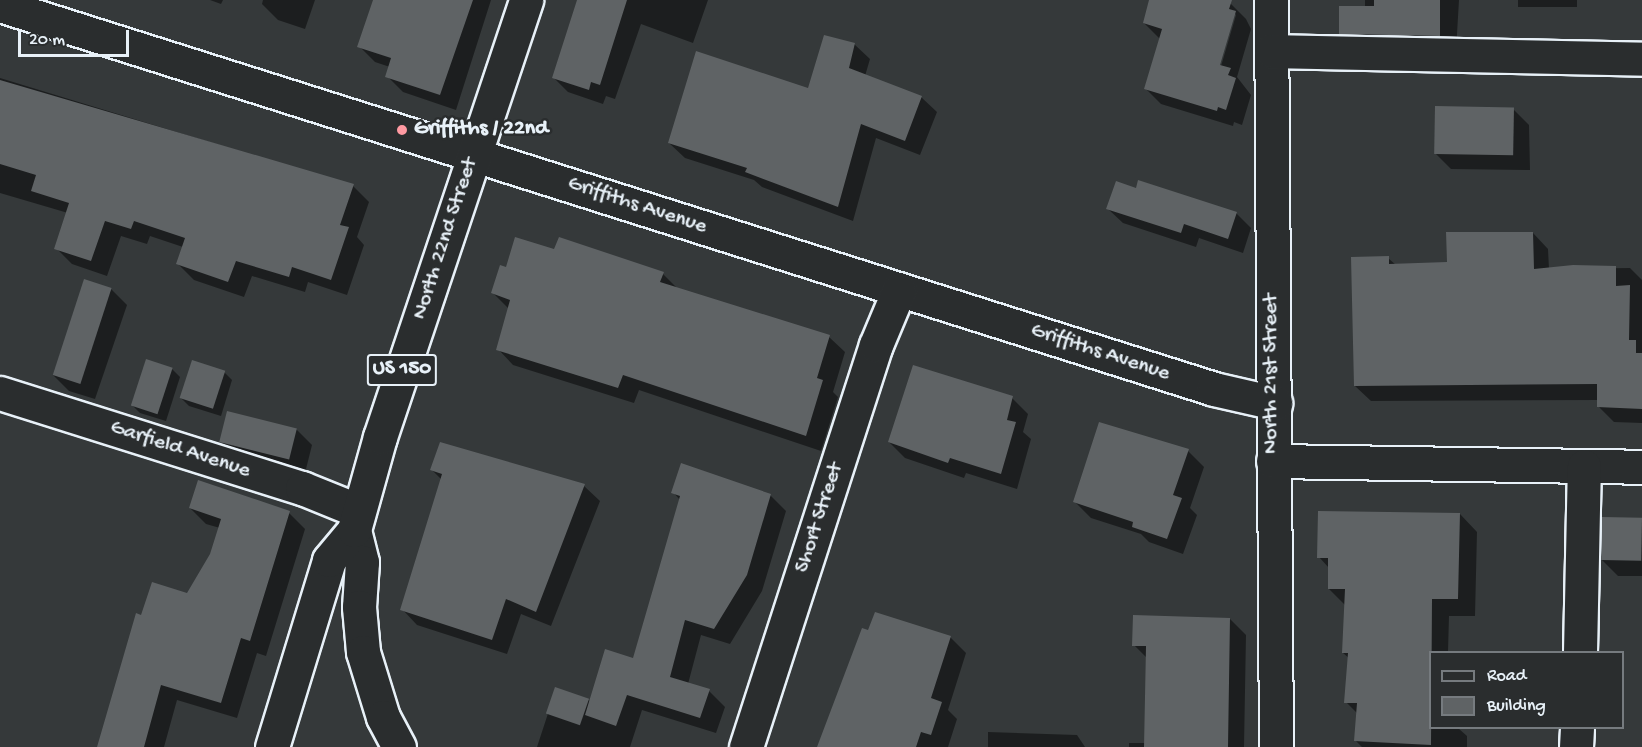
<!DOCTYPE html>
<style>
body{margin:0}
#map{position:relative;width:1642px;height:747px;overflow:hidden;background:#35393a;font-family:"Gochi Hand",sans-serif}
div>[style]{position:absolute}
.shadow>*{inset:0;background:#0007;transform-origin:0 0}
.building>*{inset:0;background:#5f6365;transform-origin:0 0}
.roads{filter:drop-shadow(2px 0 #e8f1f8) drop-shadow(-2px 0 #e8f1f8) drop-shadow(0 2px #e8f1f8) drop-shadow(0 -2px #e8f1f8)}
.minor>*{height:33px;margin:-16.5px;padding:0 16.5px;transform-origin:16.5px;border-radius:16.5px;background:#2a2d2e}
.major>*{height:33px;margin:-16.5px;padding:0 16.5px;transform-origin:16.5px;border-radius:16.5px;background:#2a2d2e}
.dots>*{width:16px;height:16px;translate:-50% -50%;box-sizing:border-box;border:3px solid #2a2d2e;border-radius:50%}
span{translate:-50% -50%;white-space:nowrap;text-align:center;line-height:1.15;-webkit-text-stroke:5px #2a2d2e;paint-order:stroke}
.shield-label span{padding:2px 4px;background:#2a2d2e;border:2px solid;border-radius:4px;-webkit-text-stroke-width:0}
.shield-label{font-size:21px;color:#e8f1f8;font-weight:700}
.poi-label{font-size:22px;color:#e8f1f8;font-weight:700}
.left{translate:0 -50%;text-align:left}
.street-label{font-size:22px;color:#e8f1f8}
.legend{position:absolute;left:1429px;top:651px;width:195px;height:78px;box-sizing:border-box;background:#2a2d2e;border:2px solid #767b7f;margin:0;padding:8px 10px;list-style:none;font-size:18px;color:#e8f1f8}
.legend li{display:flex;align-items:center;gap:12px;height:30px}
.legend b{width:30px;border:2px solid #767b7f}
.scale{position:absolute;left:18px;top:30px;width:111px;height:27px;box-sizing:border-box;border:3px solid #e8f1f8;border-top:0;padding-left:8px;font-size:18px;line-height:21px;white-space:nowrap;color:#e8f1f8;-webkit-text-stroke:4px #2a2d2e;paint-order:stroke}
</style>
<div id="map">
<div class="shadow">
<i style="clip-path:polygon(210px 0,223px 0,221px 4px)"></i>
<i style="clip-path:polygon(263px 0,315px 0,305px 29px,278px 20px,262px 4px)"></i>
<i style="clip-path:polygon(374px 0,491px 0,456px 110px,403px 92px,387px 76px,390px 67px,375px 62px,359px 46px)"></i>
<i style="clip-path:polygon(581px 0,708px 0,693px 43px,641px 24px,615px 99px,606px 96px,603px 104px,568px 92px,554px 78px)"></i>
<i style="clip-path:polygon(evenodd,1151px 0,1221px 0,1230px 3px,1246px 19px,1251px 29px,1237px 77px,1251px 95px,1242px 125px,1234px 122px,1233px 126px,1161px 104px,1145px 88px,1160px 39px,1144px 23px,1151px 0,1234px 12px,1236px 15px,1219px 73px,1216px 72px,1234px 12px)"></i>
<i style="clip-path:polygon(1365px 0,1459px 0,1456px 51px,1357px 49px,1341px 33px,1365px 8px)"></i>
<i style="left:1518px;top:0;width:59px;height:7px"></i>
<i style="clip-path:polygon(854px 44px,870px 59px,865px 76px,921px 97px,937px 112px,920px 155px,876px 138px,853px 221px,762px 187px,754px 180px,685px 158px,669px 143px,809px 90px)"></i>
<i style="clip-path:polygon(0 78px,353px 186px,369px 202px,357px 237px,364px 245px,347px 295px,308px 282px,305px 292px,252px 276px,244px 297px,194px 280px,178px 264px,183px 247px,150px 236px,147px 244px,121px 236px,107px 276px,72px 264px,56px 248px,68px 213px,0 193px)"></i>
<i style="clip-path:polygon(1513px 109px,1529px 125px,1530px 170px,1451px 169px,1435px 153px)"></i>
<i style="clip-path:polygon(1137px 189px,1236px 213px,1251px 228px,1243px 253px,1199px 238px,1196px 247px,1123px 223px,1108px 209px)"></i>
<i style="clip-path:polygon(1533px 233px,1548px 249px,1549px 269px,1630px 268px,1642px 280px,1642px 423px,1614px 422px,1599px 407px,1599px 400px,1371px 401px,1355px 386px,1388px 258px,1396px 265px,1448px 263px)"></i>
<i style="clip-path:polygon(555px 251px,663px 274px,678px 289px,829px 337px,845px 352px,833px 392px,838px 397px,821px 451px,639px 390px,634px 403px,513px 365px,498px 349px,509px 309px,493px 293px,507px 269px)"></i>
<i style="clip-path:polygon(111px 289px,127px 305px,95px 399px,69px 391px,53px 375px)"></i>
<i style="clip-path:polygon(172px 369px,180px 377px,166px 421px,140px 413px,132px 405px)"></i>
<i style="clip-path:polygon(224px 372px,232px 380px,221px 416px,189px 406px,181px 398px)"></i>
<i style="clip-path:polygon(1012px 398px,1028px 414px,1023px 432px,1031px 439px,1017px 489px,966px 473px,964px 478px,905px 458px,889px 442px)"></i>
<i style="clip-path:polygon(296px 429px,312px 445px,305px 473px,237px 457px,221px 441px)"></i>
<i style="clip-path:polygon(440px 444px,584px 486px,600px 501px,551px 626px,521px 614px,507px 654px,417px 625px,402px 609px,442px 480px,432px 470px)"></i>
<i style="clip-path:polygon(1188px 451px,1204px 467px,1190px 508px,1197px 515px,1183px 554px,1149px 542px,1141px 534px,1091px 518px,1075px 502px)"></i>
<i style="clip-path:polygon(673px 492px,770px 495px,786px 511px,762px 591px,730px 644px,701px 635px,688px 684px,709px 691px,725px 707px,716px 733px,642px 710px,630px 747px,537px 747px,556px 689px,591px 701px,634px 660px,680px 500px)"></i>
<i style="clip-path:polygon(190px 508px,289px 513px,305px 529px,266px 656px,257px 653px,237px 718px,177px 700px,164px 747px,99px 747px,142px 617px,187px 595px,212px 555px,220px 528px,206px 524px)"></i>
<i style="clip-path:polygon(1460px 514px,1477px 532px,1475px 616px,1449px 616px,1448px 652px,1430px 652px,1430px 728px,1458px 728px,1467px 736px,1467px 747px,1362px 747px,1356px 741px,1358px 714px,1346px 702px,1350px 659px,1343px 653px,1346px 606px,1329px 589px,1329px 568px,1319px 557px)"></i>
<i style="clip-path:polygon(1642px 519px,1642px 576px,1618px 576px,1602px 560px)"></i>
<i style="clip-path:polygon(1230px 619px,1246px 635px,1244px 747px,1129px 747px,1129px 743px,1146px 743px,1147px 658px,1134px 645px)"></i>
<i style="clip-path:polygon(950px 637px,966px 653px,948px 710px,957px 719px,948px 747px,821px 747px)"></i>
<i style="clip-path:polygon(988px 732px,1077px 735px,1085px 747px,988px 747px)"></i>
</div>
<div class="building">
<i style="clip-path:polygon(373px 0,473px 0,440px 95px,385px 77px,391px 58px,357px 47px)"></i>
<i style="clip-path:polygon(577px 0,627px 0,600px 85px,591px 82px,589px 90px,552px 78px)"></i>
<i style="clip-path:polygon(1149px 0,1232px 0,1229px 9px,1236px 11px,1220px 65px,1231px 68px,1228px 75px,1236px 78px,1226px 110px,1218px 107px,1217px 111px,1144px 89px,1162px 29px,1143px 23px)"></i>
<i style="clip-path:polygon(1374px 0,1440px 0,1440px 36px,1339px 34px,1339px 6px,1374px 6px)"></i>
<i style="clip-path:polygon(824px 35px,855px 43px,849px 68px,922px 96px,905px 141px,861px 124px,838px 207px,745px 172px,747px 168px,668px 143px,696px 51px,808px 88px)"></i>
<i style="clip-path:polygon(0 80px,354px 184px,340px 225px,349px 227px,331px 280px,292px 267px,289px 277px,236px 261px,228px 282px,176px 264px,185px 238px,134px 221px,131px 229px,105px 221px,91px 261px,54px 249px,69px 203px,31px 191px,36px 175px,0 164px)"></i>
<i style="left:1435px;top:106px;width:79px;height:48px;rotate:1deg"></i>
<i style="clip-path:polygon(1138px 180px,1237px 212px,1228px 239px,1184px 224px,1181px 233px,1106px 209px,1116px 181px,1136px 188px)"></i>
<i style="clip-path:polygon(1446px 232px,1533px 232px,1534px 269px,1573px 265px,1616px 266px,1616px 286px,1630px 285px,1629px 340px,1636px 340px,1636px 353px,1642px 353px,1642px 409px,1597px 407px,1597px 384px,1354px 386px,1351px 257px,1389px 256px,1389px 264px,1447px 262px)"></i>
<i style="clip-path:polygon(515px 237px,554px 249px,559px 237px,664px 272px,660px 282px,830px 335px,817px 378px,823px 380px,806px 436px,623px 375px,618px 388px,496px 350px,510px 300px,491px 293px,500px 265px,506px 267px)"></i>
<i style="left:84px;top:279px;width:29px;height:101px;rotate:18deg"></i>
<i style="left:146px;top:359px;width:28px;height:49px;rotate:18deg"></i>
<i style="left:192px;top:360px;width:35px;height:40px;rotate:18deg"></i>
<i style="clip-path:polygon(913px 365px,1013px 396px,1007px 420px,1016px 422px,1001px 474px,950px 458px,948px 463px,888px 442px)"></i>
<i style="left:227px;top:411px;width:72px;height:32px;rotate:14deg"></i>
<i style="clip-path:polygon(1099px 422px,1189px 449px,1173px 495px,1182px 498px,1167px 539px,1132px 527px,1133px 522px,1073px 502px)"></i>
<i style="clip-path:polygon(440px 442px,585px 484px,536px 612px,506px 599px,492px 640px,400px 610px,442px 474px,430px 470px)"></i>
<i style="clip-path:polygon(681px 463px,771px 494px,747px 575px,714px 629px,685px 620px,670px 677px,710px 689px,700px 718px,627px 695px,616px 726px,585px 715px,605px 649px,633px 658px,680px 496px,671px 493px)"></i>
<i style="clip-path:polygon(198px 480px,290px 511px,250px 641px,241px 638px,221px 703px,161px 685px,144px 747px,97px 747px,136px 613px,141px 615px,152px 582px,187px 593px,210px 554px,221px 519px,189px 508px)"></i>
<i style="clip-path:polygon(1318px 511px,1460px 513px,1458px 599px,1432px 599px,1431px 745px,1354px 741px,1357px 703px,1344px 703px,1348px 653px,1342px 653px,1345px 589px,1328px 589px,1328px 558px,1317px 558px)"></i>
<i style="left:1602px;top:517px;width:40px;height:43px;rotate:1deg"></i>
<i style="clip-path:polygon(875px 612px,951px 636px,931px 698px,942px 702px,931px 735px,921px 732px,916px 747px,817px 747px,862px 628px,868px 630px)"></i>
<i style="clip-path:polygon(1133px 615px,1230px 618px,1228px 747px,1144px 747px,1146px 646px,1132px 646px)"></i>
<i style="left:555px;top:687px;width:36px;height:28px;rotate:19deg"></i>
</div>
<div class="roads">
<div class="minor">
<i style="left:1271px;top:0;width:747px;rotate:89.62deg"></i>
<i style="left:0;top:5px;width:1273px;rotate:17.55deg"></i>
<i style="left:1214px;top:389px;width:63px;rotate:12.9deg"></i>
<i style="left:1272px;top:51px;width:370px;rotate:1.2deg"></i>
<i style="left:0;top:393px;width:317px;rotate:17.5deg"></i>
<i style="left:302px;top:488px;width:61px;rotate:22deg"></i>
<i style="left:1273px;top:461px;width:369px;rotate:0.9deg"></i>
<i style="left:1580px;top:652px;width:186px;rotate:-88.8deg"></i>
<i style="left:746px;top:747px;width:422px;rotate:-72.1deg"></i>
<i style="left:876px;top:345px;width:60px;rotate:-67.3deg"></i>
<i style="left:1576px;top:747px;width:19px;rotate:-87deg"></i>
</div>
<div class="major">
<i style="left:354px;top:530px;width:33px;rotate:76deg"></i>
<i style="left:362px;top:562px;width:45px;rotate:93.8deg"></i>
<i style="left:359px;top:607px;width:45px;rotate:84.9deg"></i>
<i style="left:363px;top:652px;width:68px;rotate:72.9deg"></i>
<i style="left:383px;top:717px;width:34px;rotate:62deg"></i>
<i style="left:272px;top:747px;width:195px;rotate:-73deg"></i>
<i style="left:329px;top:560px;width:39px;rotate:-50deg"></i>
<i style="left:354px;top:530px;width:97px;rotate:-74.4deg"></i>
<i style="left:380px;top:437px;width:461px;rotate:-71.5deg"></i>
</div>
</div>
<div class="dots">
<i style="left:402px;top:130px;background:#ff9aa2"></i>
</div>
<div class="shield-label">
<span style="left:402px;top:370px">US 150</span>
</div>
<div class="poi-label">
<span class="left" style="left:414px;top:130px">Griffiths / 22nd</span>
</div>
<div class="street-label">
<span style="left:637px;top:206px;rotate:18deg">Griffiths Avenue</span>
<span style="left:446px;top:239px;rotate:-72deg">North 22nd Street</span>
<span style="left:1100px;top:353px;rotate:18deg">Griffiths Avenue</span>
<span style="left:1272px;top:374px;rotate:-90deg">North 21st Street</span>
<span style="left:180px;top:450px;rotate:18deg">Garfield Avenue</span>
<span style="left:820px;top:518px;rotate:-72deg">Short Street</span>
</div>
<ul class="legend">
<li><b style="height:8px;background:#2a2d2e"></b>Road</li>
<li><b style="height:16px;background:#5f6365"></b>Building</li>
</ul>
<div class="scale">20 m</div>
</div>
